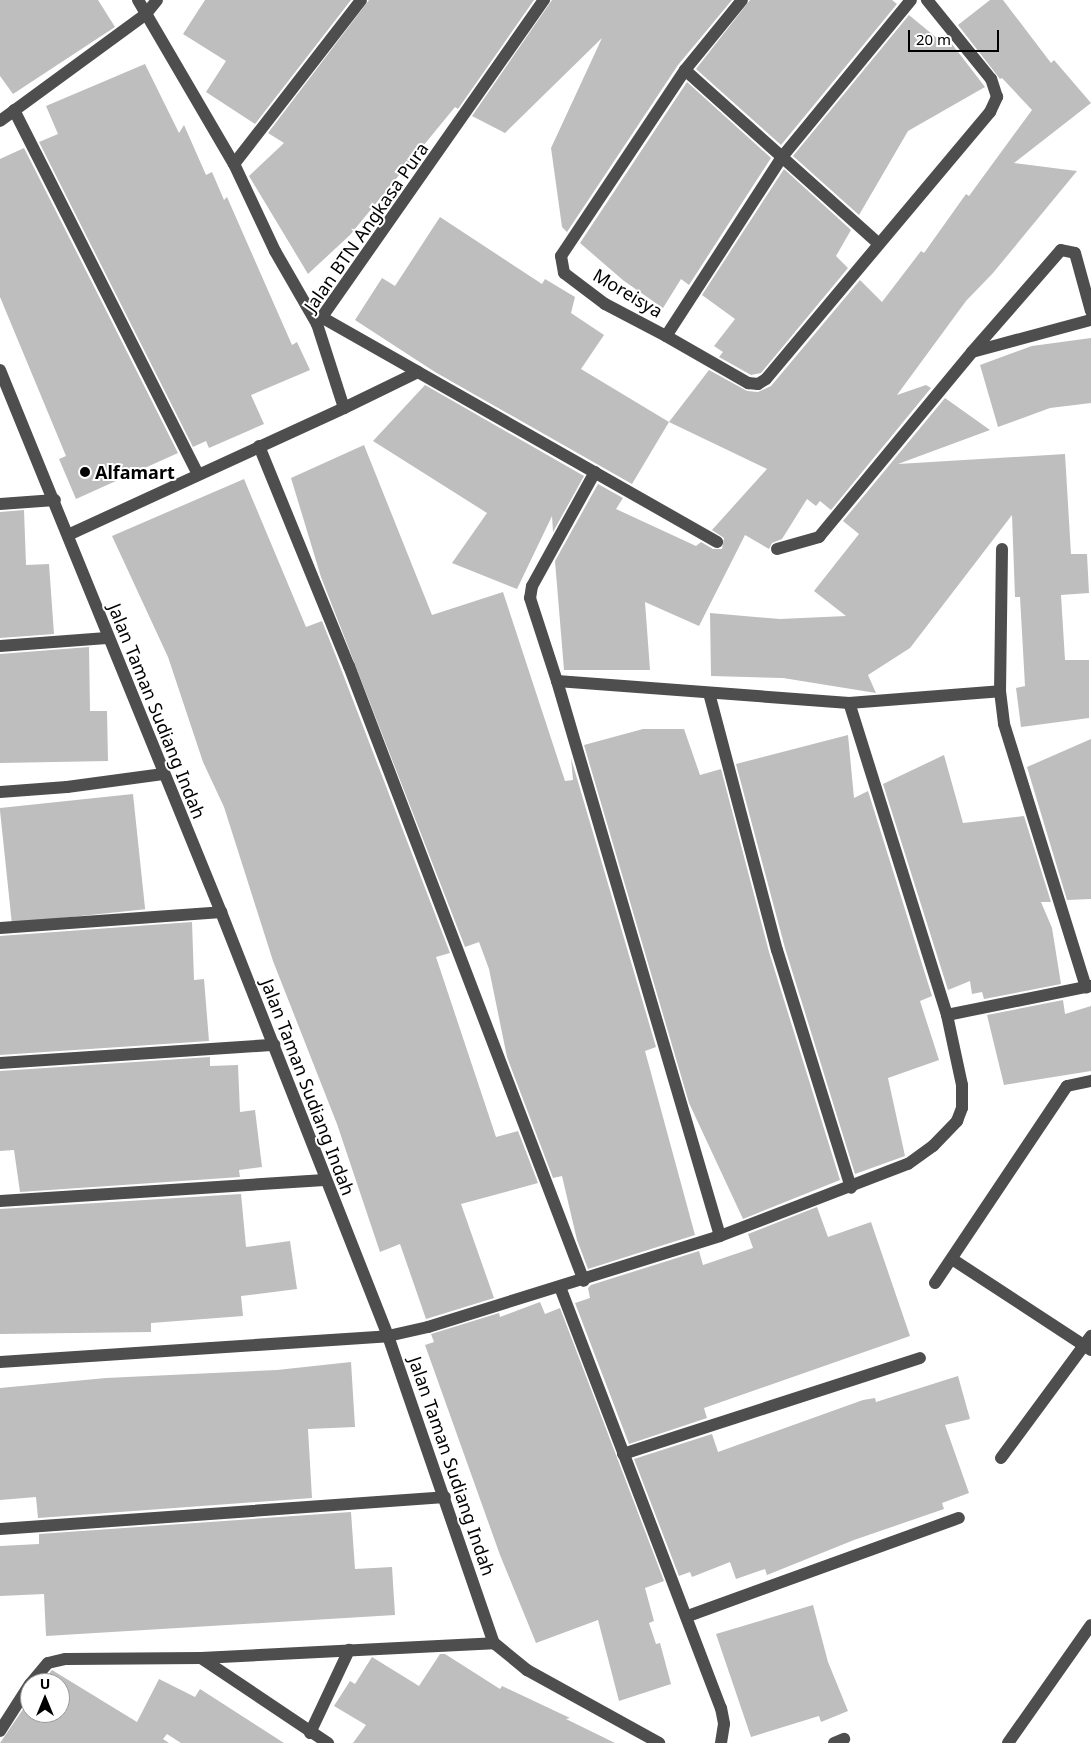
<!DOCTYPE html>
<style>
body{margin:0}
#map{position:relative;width:1091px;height:1743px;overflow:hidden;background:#fff;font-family:"Noto Sans",sans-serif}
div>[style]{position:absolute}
.building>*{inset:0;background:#bebebe;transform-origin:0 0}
.minor>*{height:12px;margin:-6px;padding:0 6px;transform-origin:6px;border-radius:6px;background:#4e4e4e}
.dots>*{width:14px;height:14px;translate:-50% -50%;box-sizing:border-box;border:2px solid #fff;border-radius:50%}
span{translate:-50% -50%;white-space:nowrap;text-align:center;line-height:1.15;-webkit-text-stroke:4px #fff;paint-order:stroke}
.street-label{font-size:18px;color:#000}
.poi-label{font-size:18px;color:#000;font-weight:700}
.left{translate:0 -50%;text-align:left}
.north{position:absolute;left:20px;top:1673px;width:50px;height:50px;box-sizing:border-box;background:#fff;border:1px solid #999;border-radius:50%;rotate:0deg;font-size:14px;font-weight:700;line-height:20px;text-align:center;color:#000}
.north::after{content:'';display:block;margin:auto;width:18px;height:22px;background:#000;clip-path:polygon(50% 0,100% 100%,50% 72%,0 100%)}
.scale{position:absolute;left:908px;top:30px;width:91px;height:22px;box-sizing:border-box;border:2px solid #000;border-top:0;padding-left:6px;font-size:15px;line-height:18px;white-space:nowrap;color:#000;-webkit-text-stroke:4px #fff;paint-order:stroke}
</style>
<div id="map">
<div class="building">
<i style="clip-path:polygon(0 0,98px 0,115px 27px,13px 94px,0 76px)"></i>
<i style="clip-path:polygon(205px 0,351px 0,255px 124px,206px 92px,226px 61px,183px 34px)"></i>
<i style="clip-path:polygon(369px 0,534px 0,458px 109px,455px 107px,350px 235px,308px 274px,249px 176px,284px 143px,268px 133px)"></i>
<i style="clip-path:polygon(552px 0,732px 0,678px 65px,567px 232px,562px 227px,551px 148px,602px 38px,505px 133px,472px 116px)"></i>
<i style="clip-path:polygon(750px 0,892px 0,897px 4px,781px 145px,696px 69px)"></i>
<i style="clip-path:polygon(990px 0,1003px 0,1051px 63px,1054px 60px,1091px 103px,1014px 163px,1077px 171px,993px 273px,966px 301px,897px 395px,926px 385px,931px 388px,831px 510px,820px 501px,816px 506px,807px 499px,782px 539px,772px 543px,769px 549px,745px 535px,699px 626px,645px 602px,650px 670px,564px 670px,555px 561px,598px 484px,623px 498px,616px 509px,696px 546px,701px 542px,713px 549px,722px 549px,724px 538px,712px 530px,767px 469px,669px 422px,709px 370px,747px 391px,758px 392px,771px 386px,860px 280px,882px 302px,921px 251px,924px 253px,966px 194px,969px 196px,1032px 110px,1002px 78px,1000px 79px,958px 25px)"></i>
<i style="clip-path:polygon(909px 15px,938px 39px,945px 35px,985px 87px,908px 131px,859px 215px,793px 156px)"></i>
<i style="clip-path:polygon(145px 64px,179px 133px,184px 125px,206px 175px,212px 172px,224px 200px,227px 197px,292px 345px,297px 342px,310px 370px,251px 395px,264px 424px,209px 448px,206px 441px,193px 447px,39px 142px,58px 134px,46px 106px)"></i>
<i style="clip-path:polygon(687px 82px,771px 158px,689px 285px,681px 279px,663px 308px,624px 281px,580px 243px)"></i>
<i style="clip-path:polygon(24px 148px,178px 453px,76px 499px,59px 459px,66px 456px,0 297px,0 159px)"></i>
<i style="clip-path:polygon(784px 169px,851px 230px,836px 256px,848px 268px,761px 373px,751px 375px,719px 357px,723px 352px,714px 346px,735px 319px,702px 295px)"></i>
<i style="clip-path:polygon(440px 217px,542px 284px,545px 279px,575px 297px,571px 313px,604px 335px,581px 369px,669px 422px,632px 484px,435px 372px,355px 320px,382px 278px,395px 286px)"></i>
<i style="clip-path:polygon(1091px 338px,1091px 403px,1050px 408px,998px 427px,980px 365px,1032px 346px)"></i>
<i style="clip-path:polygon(425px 385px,584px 476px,553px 532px,552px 516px,517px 589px,452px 563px,487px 513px,373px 441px)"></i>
<i style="clip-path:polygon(945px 398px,990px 430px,898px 464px,1065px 454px,1071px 554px,1087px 554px,1089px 593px,1061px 595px,1065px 660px,1089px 660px,1089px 718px,1021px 727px,1016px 688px,1025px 686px,1020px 597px,1015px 597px,1012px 515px,910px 648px,868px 675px,876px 693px,783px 678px,711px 676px,710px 613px,780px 619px,846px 616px,814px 591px,859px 534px,843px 521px)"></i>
<i style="clip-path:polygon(364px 445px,432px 615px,503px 592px,565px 781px,573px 780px,571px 758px,656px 1047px,645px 1051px,695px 1235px,588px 1269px,577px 1240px,562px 1176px,553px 1178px,507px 1057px,489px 969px,479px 942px,465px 947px,321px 577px,291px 478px)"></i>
<i style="clip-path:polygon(244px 479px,306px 627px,322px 621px,341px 669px,450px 953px,436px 957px,496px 1137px,518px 1131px,538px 1183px,461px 1204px,494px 1298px,426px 1319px,400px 1244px,380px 1252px,337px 1124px,273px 961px,224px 807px,203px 762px,168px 657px,112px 536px)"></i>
<i style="clip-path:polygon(24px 510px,26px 565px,49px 564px,54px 634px,0 638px,0 512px)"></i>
<i style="clip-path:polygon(89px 647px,90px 711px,107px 711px,108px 761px,0 763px,0 654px)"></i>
<i style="clip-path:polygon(643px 729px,684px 729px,700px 775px,721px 769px,769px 952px,840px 1180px,743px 1219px,689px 1103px,584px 745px)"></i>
<i style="clip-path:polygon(848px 735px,854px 798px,868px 791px,932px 996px,920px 1001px,939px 1060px,888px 1078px,905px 1156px,855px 1174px,785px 948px,736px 764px)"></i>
<i style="clip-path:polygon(1091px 739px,1091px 899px,1067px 900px,1027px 767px)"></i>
<i style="clip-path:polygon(944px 755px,963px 823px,1024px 816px,1051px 902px,1041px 902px,1052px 928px,1061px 984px,984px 999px,982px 992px,972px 994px,970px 981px,948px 990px,883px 784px)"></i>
<i style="left:133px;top:794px;width:116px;height:134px;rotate:84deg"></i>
<i style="clip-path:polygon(192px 922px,194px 980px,204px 979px,209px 1041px,0 1055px,0 936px)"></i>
<i style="clip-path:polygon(1063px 1000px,1065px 1014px,1091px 1006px,1091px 1071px,1004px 1085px,987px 1015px)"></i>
<i style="clip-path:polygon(210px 1057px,210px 1066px,238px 1065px,240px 1112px,255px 1110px,262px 1167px,239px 1170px,240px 1177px,20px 1192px,14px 1150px,0 1151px,0 1071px)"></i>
<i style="clip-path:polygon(241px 1194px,246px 1247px,290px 1241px,297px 1289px,241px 1296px,243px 1316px,151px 1323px,151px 1332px,0 1334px,0 1209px)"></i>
<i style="clip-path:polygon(817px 1207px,828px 1237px,871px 1222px,910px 1336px,704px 1408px,707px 1418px,629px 1444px,575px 1303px,590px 1298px,588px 1288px,591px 1285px,699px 1251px,703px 1265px,753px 1248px,748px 1234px)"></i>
<i style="clip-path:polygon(540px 1302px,545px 1314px,560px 1308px,664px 1581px,645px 1588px,654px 1621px,649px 1623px,656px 1644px,660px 1643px,671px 1684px,619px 1701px,598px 1620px,536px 1643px,500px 1555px,425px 1345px,434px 1342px,431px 1334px,499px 1313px,500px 1317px)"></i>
<i style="clip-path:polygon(351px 1362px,355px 1427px,308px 1429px,312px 1498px,38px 1518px,36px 1497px,0 1500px,0 1388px,106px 1378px,277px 1370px)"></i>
<i style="clip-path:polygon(958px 1376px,970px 1419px,945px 1425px,969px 1493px,942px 1503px,944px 1509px,854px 1540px,767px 1575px,765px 1569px,736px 1579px,730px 1562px,692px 1577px,690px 1572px,679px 1576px,634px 1459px,712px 1434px,718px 1452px,863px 1400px,875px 1398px,876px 1402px)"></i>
<i style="clip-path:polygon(351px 1512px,355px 1569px,392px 1567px,395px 1615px,46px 1636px,44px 1594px,0 1596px,0 1546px,39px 1544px,39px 1534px)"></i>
<i style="clip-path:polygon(813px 1605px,828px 1662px,848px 1711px,821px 1722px,819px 1716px,751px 1737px,716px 1634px)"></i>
<i style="clip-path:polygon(440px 1654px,445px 1654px,500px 1689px,502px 1686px,570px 1718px,566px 1719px,615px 1743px,353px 1743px,366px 1725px,334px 1706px,350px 1681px,355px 1684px,372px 1657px,419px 1686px)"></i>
<i style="clip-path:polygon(52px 1670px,137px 1722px,159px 1679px,195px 1697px,200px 1689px,284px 1743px,181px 1743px,167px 1734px,163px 1739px,169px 1743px,0 1743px,30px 1699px,30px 1713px,60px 1713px,60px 1683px,42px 1683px)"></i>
</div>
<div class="minor">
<i style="left:138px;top:0;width:190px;rotate:59.7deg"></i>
<i style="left:685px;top:70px;width:130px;rotate:41.9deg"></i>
<i style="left:782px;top:157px;width:213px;rotate:122.9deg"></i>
<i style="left:666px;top:336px;width:69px;rotate:-152.3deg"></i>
<i style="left:605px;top:304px;width:51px;rotate:-142.9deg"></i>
<i style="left:564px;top:273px;width:17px;rotate:-100deg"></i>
<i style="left:561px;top:256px;width:224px;rotate:-56.3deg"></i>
<i style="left:685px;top:70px;width:90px;rotate:-50.8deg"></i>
<i style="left:14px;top:110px;width:408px;rotate:63.2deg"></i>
<i style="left:0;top:121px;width:180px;rotate:-36.2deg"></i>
<i style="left:145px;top:15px;width:19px;rotate:-51deg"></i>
<i style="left:879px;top:244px;width:130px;rotate:-138.1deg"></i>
<i style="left:782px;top:157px;width:203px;rotate:-50.6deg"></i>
<i style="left:323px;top:318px;width:109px;rotate:29.6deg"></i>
<i style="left:317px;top:324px;width:84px;rotate:-119.9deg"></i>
<i style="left:275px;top:251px;width:96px;rotate:-115.2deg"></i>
<i style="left:234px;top:164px;width:207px;rotate:-52.2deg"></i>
<i style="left:666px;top:336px;width:95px;rotate:29.8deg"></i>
<i style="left:748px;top:383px;width:10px;rotate:6deg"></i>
<i style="left:758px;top:384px;width:9px;rotate:-32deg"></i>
<i style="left:766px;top:379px;width:349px;rotate:-50deg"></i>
<i style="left:990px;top:112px;width:17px;rotate:-65deg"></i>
<i style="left:997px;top:97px;width:19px;rotate:-108deg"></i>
<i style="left:991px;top:79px;width:102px;rotate:-129deg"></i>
<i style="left:972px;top:352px;width:135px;rotate:-48.9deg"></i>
<i style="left:1061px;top:250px;width:14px;rotate:12deg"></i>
<i style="left:1075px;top:253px;width:60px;rotate:74.6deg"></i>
<i style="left:0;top:370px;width:585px;rotate:67.82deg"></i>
<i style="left:221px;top:912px;width:456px;rotate:68.5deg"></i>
<i style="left:388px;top:1336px;width:325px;rotate:71deg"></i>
<i style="left:494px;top:1643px;width:43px;rotate:39.3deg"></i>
<i style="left:527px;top:1670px;width:151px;rotate:28.9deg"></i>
<i style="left:344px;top:408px;width:82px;rotate:-25.9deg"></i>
<i style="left:418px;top:372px;width:344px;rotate:29.6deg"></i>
<i style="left:259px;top:446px;width:238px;rotate:67.8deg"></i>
<i style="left:349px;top:666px;width:658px;rotate:69.09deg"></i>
<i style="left:595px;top:472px;width:130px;rotate:118.9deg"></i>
<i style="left:532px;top:586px;width:12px;rotate:99deg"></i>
<i style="left:530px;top:598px;width:87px;rotate:72deg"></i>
<i style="left:557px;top:681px;width:293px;rotate:4.3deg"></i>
<i style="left:849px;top:703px;width:151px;rotate:-4.5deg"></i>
<i style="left:0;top:504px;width:55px;rotate:-4.2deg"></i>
<i style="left:68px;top:535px;width:304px;rotate:-24.7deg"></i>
<i style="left:344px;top:408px;width:88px;rotate:-107.8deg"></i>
<i style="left:317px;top:324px;width:396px;rotate:-55deg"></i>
<i style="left:777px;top:549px;width:44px;rotate:-15.9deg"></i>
<i style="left:819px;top:537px;width:240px;rotate:-50.4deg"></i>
<i style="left:972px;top:352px;width:123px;rotate:-15.1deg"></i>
<i style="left:1002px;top:549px;width:142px;rotate:90.8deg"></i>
<i style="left:1000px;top:691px;width:33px;rotate:83deg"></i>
<i style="left:1004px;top:724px;width:276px;rotate:72.7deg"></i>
<i style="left:0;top:646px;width:107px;rotate:-4.3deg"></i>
<i style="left:557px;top:681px;width:578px;rotate:73.63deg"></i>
<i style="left:709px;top:693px;width:266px;rotate:75.2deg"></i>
<i style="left:777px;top:950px;width:249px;rotate:72.7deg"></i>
<i style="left:0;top:792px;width:67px;rotate:-4.3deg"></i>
<i style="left:67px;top:787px;width:97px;rotate:-7.7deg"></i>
<i style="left:0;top:928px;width:222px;rotate:-4.1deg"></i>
<i style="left:947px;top:1015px;width:147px;rotate:-11.4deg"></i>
<i style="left:0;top:1063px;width:275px;rotate:-3.8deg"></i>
<i style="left:0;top:1201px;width:325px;rotate:-3.7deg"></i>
<i style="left:952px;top:1259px;width:166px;rotate:33.2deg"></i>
<i style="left:935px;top:1283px;width:237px;rotate:-56.2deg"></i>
<i style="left:1067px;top:1086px;width:25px;rotate:-12deg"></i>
<i style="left:560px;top:1287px;width:451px;rotate:69.1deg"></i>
<i style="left:721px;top:1708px;width:16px;rotate:79deg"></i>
<i style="left:724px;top:1724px;width:19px;rotate:99deg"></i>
<i style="left:0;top:1362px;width:389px;rotate:-3.8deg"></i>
<i style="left:388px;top:1336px;width:41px;rotate:-12.7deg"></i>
<i style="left:428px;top:1327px;width:306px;rotate:-17.3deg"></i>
<i style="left:720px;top:1236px;width:201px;rotate:-21deg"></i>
<i style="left:908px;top:1164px;width:31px;rotate:-36deg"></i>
<i style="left:933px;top:1146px;width:35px;rotate:-46deg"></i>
<i style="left:957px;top:1121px;width:14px;rotate:-69deg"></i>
<i style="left:962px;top:1108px;width:23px;rotate:-90deg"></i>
<i style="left:962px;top:1085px;width:72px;rotate:-102.1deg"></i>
<i style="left:947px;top:1015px;width:327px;rotate:-107.4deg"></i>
<i style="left:623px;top:1454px;width:312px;rotate:-17.9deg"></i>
<i style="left:1001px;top:1458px;width:152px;rotate:-53.6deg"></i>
<i style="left:0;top:1529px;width:446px;rotate:-4.1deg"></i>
<i style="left:688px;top:1616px;width:288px;rotate:-19.9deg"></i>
<i style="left:201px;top:1658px;width:153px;rotate:33.8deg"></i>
<i style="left:31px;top:1683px;width:26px;rotate:-50deg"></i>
<i style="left:48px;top:1663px;width:18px;rotate:-13deg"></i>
<i style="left:66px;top:1659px;width:135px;rotate:-0.4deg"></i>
<i style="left:201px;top:1658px;width:293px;rotate:-2.9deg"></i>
<i style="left:0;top:1731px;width:56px;rotate:-57.4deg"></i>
<i style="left:310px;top:1733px;width:92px;rotate:-64.8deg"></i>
<i style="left:834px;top:1743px;width:11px;rotate:-22deg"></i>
<i style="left:1008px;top:1743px;width:144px;rotate:-54.9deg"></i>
</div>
<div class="dots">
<i style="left:85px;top:472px;background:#000"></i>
</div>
<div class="street-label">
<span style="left:366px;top:227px;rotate:-55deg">Jalan BTN Angkasa Pura</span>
<span style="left:628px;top:293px;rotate:31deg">Moreisya</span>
<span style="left:157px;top:711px;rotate:68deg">Jalan Taman Sudiang Indah</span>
<span style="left:308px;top:1087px;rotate:69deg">Jalan Taman Sudiang Indah</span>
<span style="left:452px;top:1466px;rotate:71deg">Jalan Taman Sudiang Indah</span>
</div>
<div class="poi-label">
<span class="left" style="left:95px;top:472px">Alfamart</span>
</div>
<div class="north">U</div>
<div class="scale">20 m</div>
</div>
